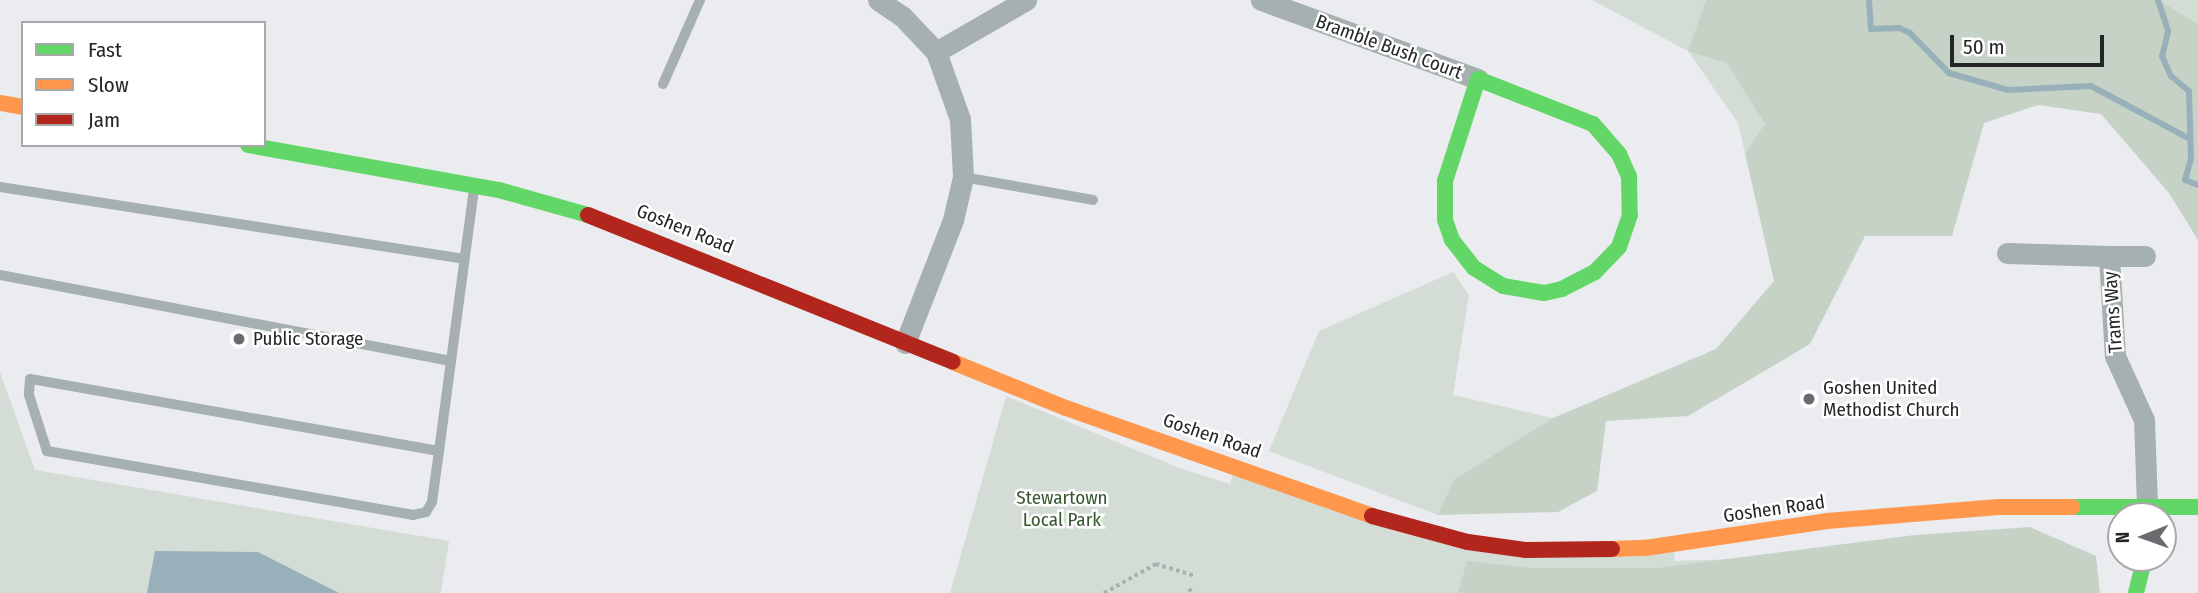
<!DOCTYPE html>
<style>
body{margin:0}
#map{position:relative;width:2198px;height:593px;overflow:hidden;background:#eaecef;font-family:"Fira Sans Condensed",sans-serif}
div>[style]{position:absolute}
.green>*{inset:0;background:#d4ddd5}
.forest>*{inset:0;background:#c5d2c5}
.water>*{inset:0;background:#97b0b9}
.stream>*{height:6px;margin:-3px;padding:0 3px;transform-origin:3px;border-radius:3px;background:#97b0b9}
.path>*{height:3.5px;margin-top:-1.75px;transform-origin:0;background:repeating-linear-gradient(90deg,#a9b0b0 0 3.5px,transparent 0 7px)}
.lane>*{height:10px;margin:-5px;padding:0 5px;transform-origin:5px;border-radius:5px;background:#a6b0b0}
.street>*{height:21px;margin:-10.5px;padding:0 10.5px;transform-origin:10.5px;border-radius:10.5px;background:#a6b0b0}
.fast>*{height:16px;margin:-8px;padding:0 8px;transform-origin:8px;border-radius:8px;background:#63d668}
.slow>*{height:16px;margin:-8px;padding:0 8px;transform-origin:8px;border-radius:8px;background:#ff974d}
.jam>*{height:16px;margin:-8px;padding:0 8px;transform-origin:8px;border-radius:8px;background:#b3261e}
.dots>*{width:19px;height:19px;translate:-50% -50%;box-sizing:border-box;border:4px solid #fff;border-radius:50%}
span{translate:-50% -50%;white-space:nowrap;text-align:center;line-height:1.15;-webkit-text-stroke:5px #fff;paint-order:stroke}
.street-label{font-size:19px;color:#252628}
.poi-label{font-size:19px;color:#252628}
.left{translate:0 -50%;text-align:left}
.park-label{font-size:19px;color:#375730}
.legend{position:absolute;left:21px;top:21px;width:245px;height:126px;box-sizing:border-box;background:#fff;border:2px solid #a8a8a9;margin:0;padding:9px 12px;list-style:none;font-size:21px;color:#252628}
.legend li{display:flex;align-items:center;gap:14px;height:35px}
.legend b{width:35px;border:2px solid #a8a8a9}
.north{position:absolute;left:2107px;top:502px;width:70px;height:70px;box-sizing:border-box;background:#fff;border:2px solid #a8a8a9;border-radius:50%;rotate:269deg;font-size:19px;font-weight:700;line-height:28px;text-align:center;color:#252628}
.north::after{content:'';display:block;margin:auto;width:24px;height:32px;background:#6a6b6e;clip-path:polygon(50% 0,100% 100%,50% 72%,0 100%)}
.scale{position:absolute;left:1950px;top:35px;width:154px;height:32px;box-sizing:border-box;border:4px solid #252628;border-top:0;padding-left:9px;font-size:21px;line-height:24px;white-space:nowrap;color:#252628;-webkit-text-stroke:5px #fff;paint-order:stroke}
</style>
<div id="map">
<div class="green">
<i style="clip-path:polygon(1592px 0,1809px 0,1803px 120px,1764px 127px,1745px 153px,1738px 123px,1688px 51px)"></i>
<i style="clip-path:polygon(2159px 0,2198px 0,2198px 24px)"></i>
<i style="clip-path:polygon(1453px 272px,1469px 295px,1453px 395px,1553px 418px,1453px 480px,1438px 515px,1269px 451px,1319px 331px)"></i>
<i style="clip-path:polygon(0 372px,35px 470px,449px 541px,441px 593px,0 593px)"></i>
<i style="clip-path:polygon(1006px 396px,1182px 469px,1230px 484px,1234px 470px,1444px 540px,1675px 549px,1674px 561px,1802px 557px,1795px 593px,950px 593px)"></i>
</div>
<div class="forest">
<i style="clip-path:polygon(1706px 0,2159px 0,2198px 24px,2198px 240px,2169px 193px,2101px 114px,2038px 105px,1984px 123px,1952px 236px,1865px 236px,1810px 344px,1688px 416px,1606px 421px,1597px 491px,1558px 512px,1438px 515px,1453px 480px,1553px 418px,1716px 349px,1774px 281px,1745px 153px,1765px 124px,1727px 63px,1688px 51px)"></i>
<i style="clip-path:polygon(2030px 527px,2096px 556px,2100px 593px,1458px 593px,1467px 561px,1530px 568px,1658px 568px,1915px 535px)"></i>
</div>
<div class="water">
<i style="clip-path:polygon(155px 551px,258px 552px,339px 593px,147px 593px)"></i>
</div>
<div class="stream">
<i style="left:1869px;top:0;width:29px;rotate:86deg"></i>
<i style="left:1871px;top:29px;width:28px;rotate:-2deg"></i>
<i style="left:1899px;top:28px;width:12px;rotate:24deg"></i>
<i style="left:1910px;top:33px;width:56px;rotate:45.7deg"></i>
<i style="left:1949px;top:73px;width:61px;rotate:16.1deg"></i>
<i style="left:2008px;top:90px;width:83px;rotate:-2.8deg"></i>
<i style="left:2091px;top:86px;width:110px;rotate:28.2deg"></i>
<i style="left:2158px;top:0;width:33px;rotate:72deg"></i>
<i style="left:2168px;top:31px;width:26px;rotate:103deg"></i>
<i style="left:2162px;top:56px;width:22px;rotate:66deg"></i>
<i style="left:2171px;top:76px;width:23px;rotate:40deg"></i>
<i style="left:2189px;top:91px;width:68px;rotate:88.3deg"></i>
<i style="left:2191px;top:159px;width:22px;rotate:106deg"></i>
<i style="left:2185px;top:180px;width:14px;rotate:21deg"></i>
</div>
<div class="path">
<i style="left:1189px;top:589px;width:6px;rotate:45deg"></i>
<i style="left:1104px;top:593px;width:60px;rotate:-29.1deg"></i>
<i style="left:1156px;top:564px;width:39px;rotate:17deg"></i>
</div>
<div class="lane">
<i style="left:663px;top:84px;width:92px;rotate:-66.2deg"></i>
<i style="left:963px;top:177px;width:132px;rotate:10deg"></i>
<i style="left:0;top:187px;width:470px;rotate:8.8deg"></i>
<i style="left:0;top:275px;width:459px;rotate:10.8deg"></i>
<i style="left:439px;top:451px;width:415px;rotate:-170deg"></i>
<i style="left:30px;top:379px;width:16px;rotate:94deg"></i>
<i style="left:29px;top:395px;width:59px;rotate:72.2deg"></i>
<i style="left:47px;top:451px;width:372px;rotate:9.9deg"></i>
<i style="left:413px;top:515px;width:13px;rotate:-13deg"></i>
<i style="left:426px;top:512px;width:12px;rotate:-59deg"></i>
<i style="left:432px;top:502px;width:51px;rotate:-82.2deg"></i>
<i style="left:439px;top:451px;width:91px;rotate:-82.4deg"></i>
<i style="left:451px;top:361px;width:175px;rotate:-82.4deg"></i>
</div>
<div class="street">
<i style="left:878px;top:0;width:29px;rotate:34deg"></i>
<i style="left:902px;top:16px;width:50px;rotate:46.6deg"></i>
<i style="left:936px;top:52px;width:71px;rotate:70.3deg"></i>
<i style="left:960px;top:119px;width:58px;rotate:87deg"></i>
<i style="left:963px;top:177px;width:44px;rotate:103.1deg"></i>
<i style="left:953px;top:220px;width:132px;rotate:111.3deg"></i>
<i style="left:1261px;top:0;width:231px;rotate:20deg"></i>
<i style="left:936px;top:52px;width:104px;rotate:-30deg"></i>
<i style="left:2007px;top:253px;width:102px;rotate:1.7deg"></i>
<i style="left:2109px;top:256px;width:100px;rotate:86.6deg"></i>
<i style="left:2115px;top:356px;width:70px;rotate:65.6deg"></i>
<i style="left:2144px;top:420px;width:86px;rotate:88deg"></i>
<i style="left:2109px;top:256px;width:36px"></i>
</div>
<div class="fast">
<i style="left:1478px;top:79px;width:123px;rotate:21.4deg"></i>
<i style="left:1593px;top:124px;width:40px;rotate:49deg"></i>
<i style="left:1619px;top:154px;width:24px;rotate:66deg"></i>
<i style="left:1629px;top:176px;width:39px;rotate:89deg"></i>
<i style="left:1630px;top:215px;width:34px;rotate:109deg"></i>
<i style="left:1619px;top:247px;width:35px;rotate:134deg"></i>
<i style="left:1595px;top:272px;width:37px;rotate:153deg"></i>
<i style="left:1562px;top:289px;width:18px;rotate:167deg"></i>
<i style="left:1544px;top:293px;width:42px;rotate:-170.3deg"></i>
<i style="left:1503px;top:286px;width:34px;rotate:-148deg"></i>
<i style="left:1474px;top:268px;width:36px;rotate:-128deg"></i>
<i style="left:1452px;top:240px;width:21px;rotate:-109deg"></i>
<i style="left:1445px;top:220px;width:39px;rotate:-90deg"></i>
<i style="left:1445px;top:181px;width:107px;rotate:-72.1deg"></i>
<i style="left:248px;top:145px;width:255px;rotate:10.2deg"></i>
<i style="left:499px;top:190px;width:92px;rotate:15.7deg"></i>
<i style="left:2072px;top:507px;width:126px"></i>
<i style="left:2136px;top:593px;width:36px;rotate:-76deg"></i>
</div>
<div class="slow">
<i style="left:0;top:103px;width:23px;rotate:10deg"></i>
<i style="left:953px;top:362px;width:122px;rotate:22.2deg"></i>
<i style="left:1066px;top:408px;width:324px;rotate:19.4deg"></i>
<i style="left:1612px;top:549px;width:33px;rotate:-2deg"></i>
<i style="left:1645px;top:548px;width:184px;rotate:-8.4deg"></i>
<i style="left:1827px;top:521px;width:172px;rotate:-4.7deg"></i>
<i style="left:1998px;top:507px;width:74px"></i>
</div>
<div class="jam">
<i style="left:588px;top:215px;width:393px;rotate:21.9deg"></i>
<i style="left:1372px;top:516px;width:99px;rotate:15.2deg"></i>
<i style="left:1468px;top:542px;width:59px;rotate:7.9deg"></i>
<i style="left:1526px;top:550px;width:86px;rotate:-0.7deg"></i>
</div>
<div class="dots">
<i style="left:239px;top:339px;background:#6a6b6e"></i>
<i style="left:1809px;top:399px;background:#6a6b6e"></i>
</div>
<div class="street-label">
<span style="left:1389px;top:47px;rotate:20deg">Bramble Bush Court</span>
<span style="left:685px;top:229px;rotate:22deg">Goshen Road</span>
<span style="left:2113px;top:312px;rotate:-94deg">Trams Way</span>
<span style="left:1212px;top:436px;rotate:19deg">Goshen Road</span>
<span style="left:1774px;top:509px;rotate:-8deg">Goshen Road</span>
</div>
<div class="poi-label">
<span class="left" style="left:253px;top:339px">Public Storage</span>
<span class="left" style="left:1823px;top:399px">Goshen United<br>Methodist Church</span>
</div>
<div class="park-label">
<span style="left:1062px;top:509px">Stewartown<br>Local Park</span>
</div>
<ul class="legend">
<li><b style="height:9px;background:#63d668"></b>Fast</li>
<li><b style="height:9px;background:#ff974d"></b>Slow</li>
<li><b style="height:9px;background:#b3261e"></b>Jam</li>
</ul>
<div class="north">N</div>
<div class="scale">50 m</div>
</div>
